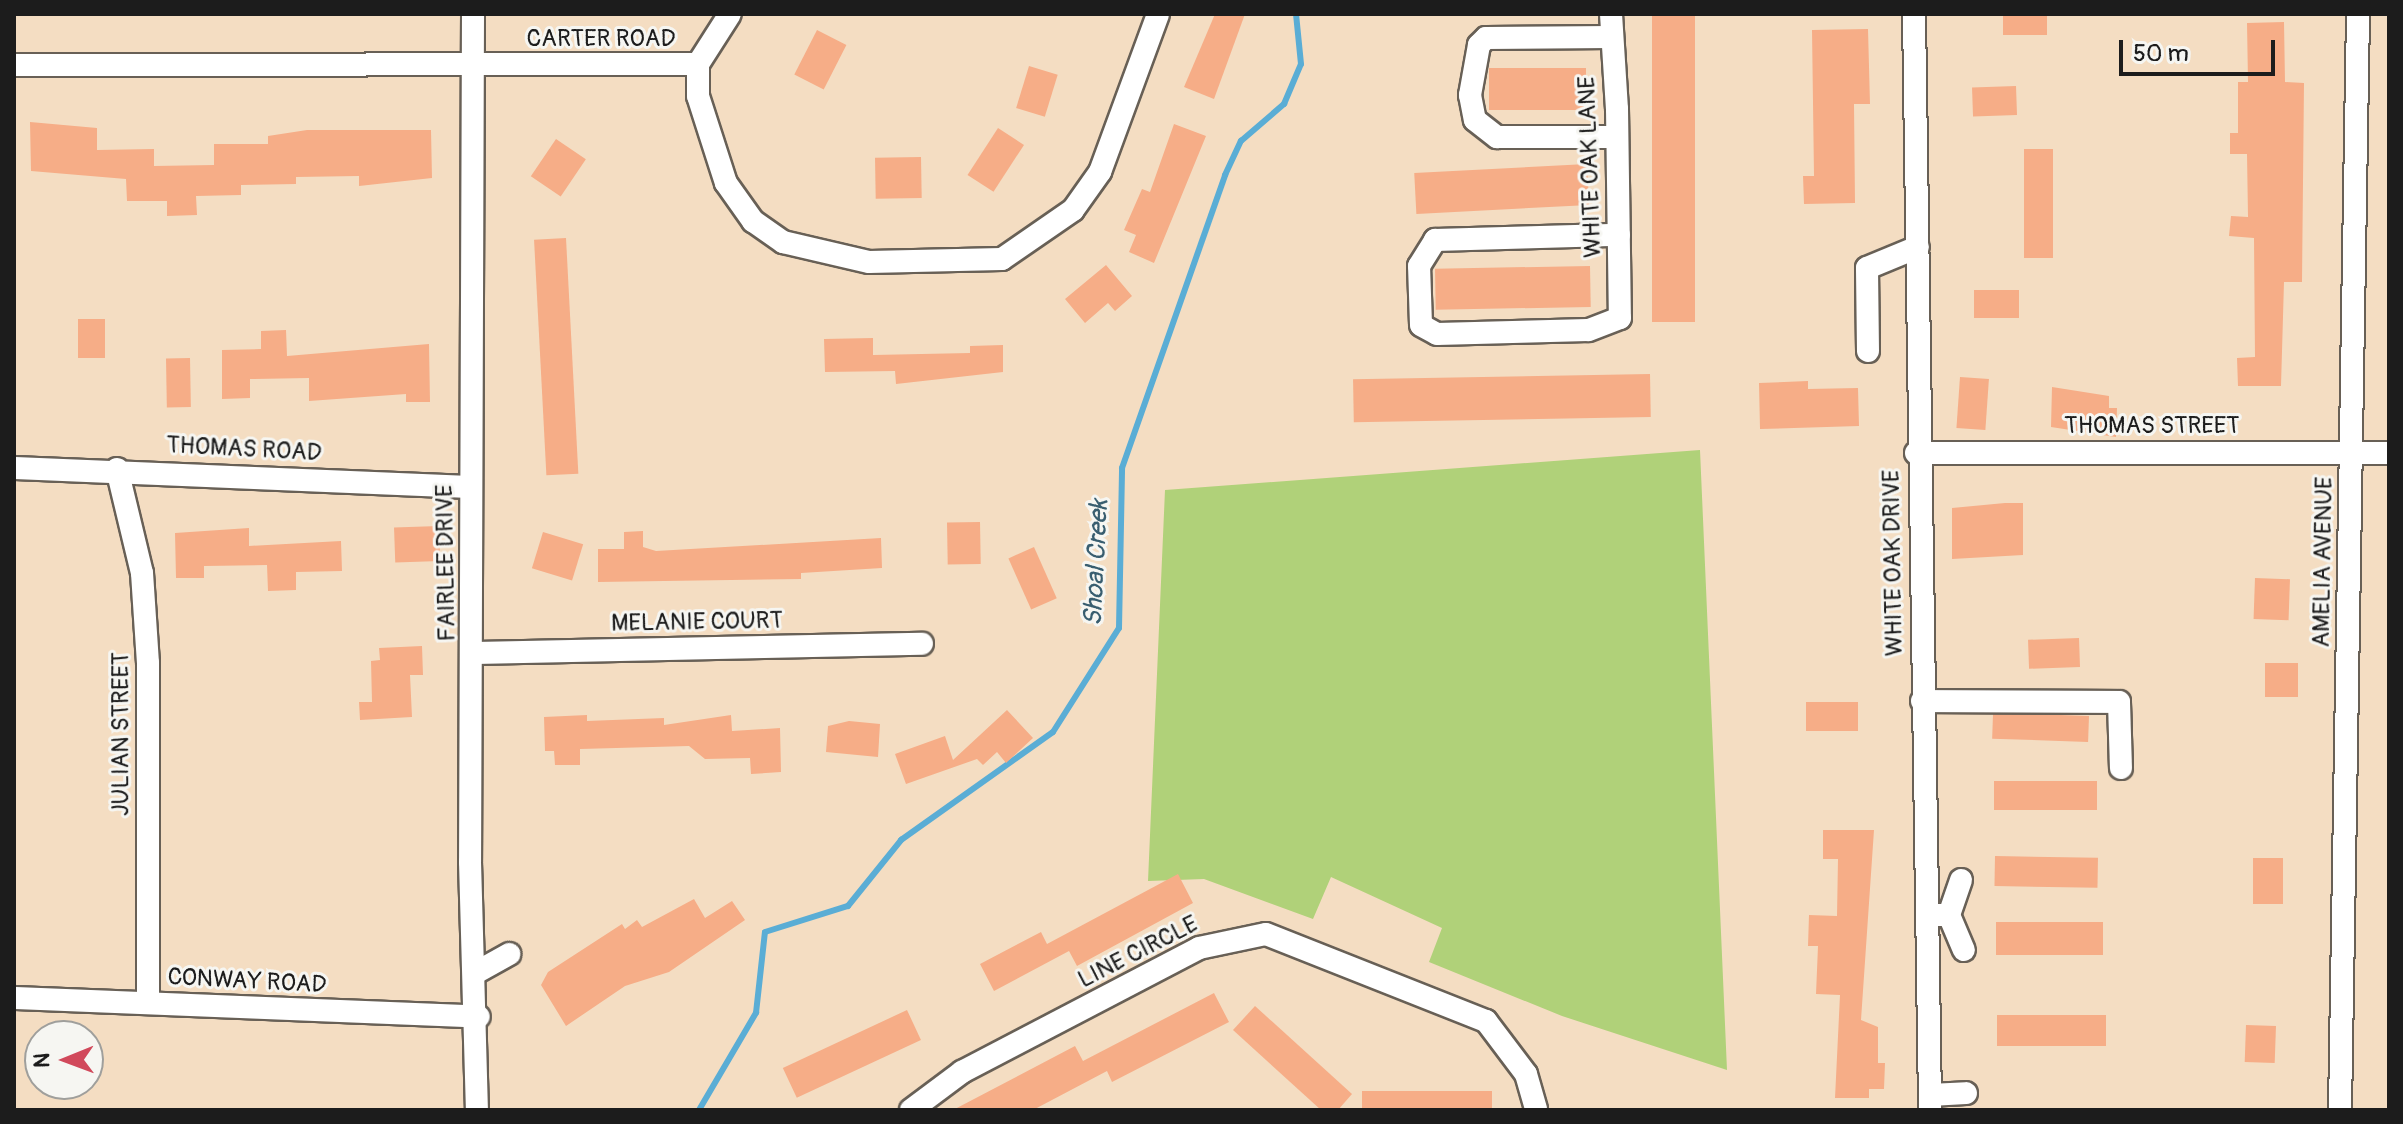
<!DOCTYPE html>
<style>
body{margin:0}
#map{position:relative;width:2403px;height:1124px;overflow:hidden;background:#f4ddc2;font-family:Pangolin,sans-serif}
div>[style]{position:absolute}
.green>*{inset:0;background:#b0d179}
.stream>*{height:6px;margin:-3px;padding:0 3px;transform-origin:3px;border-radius:3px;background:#5aadd5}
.building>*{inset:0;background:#f6ad87;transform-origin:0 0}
.roads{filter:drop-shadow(2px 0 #686056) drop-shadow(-2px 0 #686056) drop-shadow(0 2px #686056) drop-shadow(0 -2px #686056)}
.minor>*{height:22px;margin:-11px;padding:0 11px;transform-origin:11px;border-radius:11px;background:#fff}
span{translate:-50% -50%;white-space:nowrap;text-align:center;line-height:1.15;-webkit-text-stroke:6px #f6f6f2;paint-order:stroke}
.street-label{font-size:24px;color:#1c1c1c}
.water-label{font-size:26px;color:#385d6f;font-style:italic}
.frame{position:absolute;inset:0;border:16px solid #1c1c1c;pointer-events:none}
.north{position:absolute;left:24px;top:1020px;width:80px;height:80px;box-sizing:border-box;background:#f6f6f2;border:2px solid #9f9f9c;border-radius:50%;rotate:269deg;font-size:22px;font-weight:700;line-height:32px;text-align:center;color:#1c1c1c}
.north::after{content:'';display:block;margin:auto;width:28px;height:36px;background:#d1495b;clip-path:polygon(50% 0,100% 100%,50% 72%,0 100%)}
.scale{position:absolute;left:2119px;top:40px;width:156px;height:36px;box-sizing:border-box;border:4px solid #1c1c1c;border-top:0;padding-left:10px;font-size:24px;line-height:28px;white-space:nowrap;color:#1c1c1c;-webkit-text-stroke:6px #f6f6f2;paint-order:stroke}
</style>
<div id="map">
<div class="green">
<i style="clip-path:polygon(1700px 450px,1727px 1070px,1562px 1016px,1429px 962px,1442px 928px,1331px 877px,1313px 919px,1204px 879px,1148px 881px,1165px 490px)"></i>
</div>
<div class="stream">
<i style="left:699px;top:1110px;width:113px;rotate:-59.6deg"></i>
<i style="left:756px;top:1013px;width:81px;rotate:-83.7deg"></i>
<i style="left:765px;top:932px;width:87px;rotate:-17.4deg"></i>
<i style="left:848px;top:906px;width:85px;rotate:-51.2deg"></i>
<i style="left:901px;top:840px;width:186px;rotate:-35.4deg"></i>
<i style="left:1053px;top:732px;width:123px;rotate:-57.6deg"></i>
<i style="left:1119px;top:628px;width:160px;rotate:-88.9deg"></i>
<i style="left:1122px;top:468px;width:311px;rotate:-70.6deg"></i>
<i style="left:1225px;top:175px;width:38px;rotate:-65deg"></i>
<i style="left:1241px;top:141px;width:57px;rotate:-40.7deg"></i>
<i style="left:1284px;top:104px;width:43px;rotate:-67deg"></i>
<i style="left:1301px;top:64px;width:50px;rotate:-95.7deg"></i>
</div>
<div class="building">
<i style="clip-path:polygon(1215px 14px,1245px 14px,1214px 99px,1184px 87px)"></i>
<i style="left:1652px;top:14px;width:43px;height:308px"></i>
<i style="left:2003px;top:14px;width:44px;height:21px"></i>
<i style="clip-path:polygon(2284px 22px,2285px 82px,2304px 83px,2302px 282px,2284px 282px,2281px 386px,2238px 386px,2237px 358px,2255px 357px,2254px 238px,2229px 236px,2231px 216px,2248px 217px,2247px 154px,2230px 154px,2230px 133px,2238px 133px,2238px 82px,2248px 82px,2247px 23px)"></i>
<i style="clip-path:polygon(1868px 29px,1870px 104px,1854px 104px,1855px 203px,1804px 204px,1803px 176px,1814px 176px,1812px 30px)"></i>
<i style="left:817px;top:30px;width:33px;height:50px;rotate:27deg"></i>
<i style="left:1029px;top:66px;width:30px;height:44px;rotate:17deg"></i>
<i style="left:1586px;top:68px;width:42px;height:97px;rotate:90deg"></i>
<i style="left:2016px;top:86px;width:29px;height:44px;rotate:88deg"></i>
<i style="clip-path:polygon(30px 122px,97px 128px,97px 150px,154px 149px,154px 166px,214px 165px,214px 144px,268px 144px,268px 136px,307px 130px,431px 130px,432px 178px,359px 186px,359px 176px,296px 177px,296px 184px,241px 185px,241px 195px,196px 196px,197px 215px,167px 216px,167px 201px,127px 201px,126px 179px,31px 171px)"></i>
<i style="clip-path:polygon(1174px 124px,1206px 136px,1154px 263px,1129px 252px,1136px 235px,1124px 230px,1142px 189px,1150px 192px)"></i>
<i style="left:998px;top:128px;width:31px;height:56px;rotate:33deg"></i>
<i style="left:556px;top:139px;width:36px;height:45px;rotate:34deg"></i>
<i style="left:2024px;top:149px;width:29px;height:109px"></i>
<i style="left:921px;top:157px;width:41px;height:46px;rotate:89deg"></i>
<i style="left:1587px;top:164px;width:41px;height:173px;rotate:87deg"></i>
<i style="left:566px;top:238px;width:236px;height:32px;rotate:87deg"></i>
<i style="clip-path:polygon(1106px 265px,1132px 296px,1115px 311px,1108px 303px,1085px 323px,1065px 299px)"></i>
<i style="left:1590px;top:266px;width:41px;height:155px;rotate:89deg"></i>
<i style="left:2019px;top:290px;width:28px;height:45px;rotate:90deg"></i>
<i style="left:105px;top:319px;width:39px;height:27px;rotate:90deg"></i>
<i style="clip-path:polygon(286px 330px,287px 356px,429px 344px,430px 402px,406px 402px,406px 394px,309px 401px,309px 378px,250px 379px,250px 398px,222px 399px,222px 350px,261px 349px,261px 331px)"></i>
<i style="clip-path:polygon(873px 338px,873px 355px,970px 353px,970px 346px,1003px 345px,1003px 372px,896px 384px,895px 371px,825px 372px,824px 339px)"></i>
<i style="left:190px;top:358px;width:49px;height:24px;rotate:89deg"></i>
<i style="left:1650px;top:374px;width:43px;height:297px;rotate:89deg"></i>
<i style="left:1960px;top:377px;width:29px;height:51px;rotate:4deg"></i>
<i style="clip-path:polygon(1808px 381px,1808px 389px,1858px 388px,1859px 426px,1760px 429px,1759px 383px)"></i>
<i style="clip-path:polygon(2052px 387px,2109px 396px,2109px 408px,2117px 408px,2116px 437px,2051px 427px)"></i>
<i style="clip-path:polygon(2005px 503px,2023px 503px,2023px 555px,1952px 559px,1952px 508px)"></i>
<i style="left:980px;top:522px;width:42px;height:33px;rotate:89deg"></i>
<i style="left:439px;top:526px;width:35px;height:45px;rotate:88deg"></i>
<i style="clip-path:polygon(249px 528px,249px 546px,341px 541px,342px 571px,296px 572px,296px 590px,268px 591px,267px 565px,204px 566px,204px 578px,176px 578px,175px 533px)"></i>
<i style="clip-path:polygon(643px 531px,643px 547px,656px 551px,881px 538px,882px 568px,801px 573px,801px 579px,598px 582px,598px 549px,624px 549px,624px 532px)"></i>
<i style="left:543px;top:532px;width:42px;height:38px;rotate:17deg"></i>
<i style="left:1034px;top:547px;width:56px;height:28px;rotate:66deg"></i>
<i style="left:2255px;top:578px;width:35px;height:41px;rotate:2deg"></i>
<i style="left:2079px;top:638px;width:29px;height:51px;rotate:88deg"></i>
<i style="clip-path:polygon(422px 646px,423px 675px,410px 675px,412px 717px,360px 720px,359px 702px,372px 702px,371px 661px,380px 660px,379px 648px)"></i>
<i style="left:2265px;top:663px;width:33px;height:34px"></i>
<i style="left:1858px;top:702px;width:29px;height:52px;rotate:90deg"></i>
<i style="clip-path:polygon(1007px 710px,1033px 738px,1006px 763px,997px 752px,983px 765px,977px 759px,906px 784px,895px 754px,945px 736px,953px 760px)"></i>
<i style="clip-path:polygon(587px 715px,587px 721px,664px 718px,664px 725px,731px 715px,732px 731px,780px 728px,781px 772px,751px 774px,750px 758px,705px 759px,689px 746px,580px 749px,580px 765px,555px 765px,554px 751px,545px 751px,544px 717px)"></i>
<i style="left:2089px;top:716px;width:26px;height:96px;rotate:92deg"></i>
<i style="clip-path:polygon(849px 721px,880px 724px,878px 757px,826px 752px,828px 726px)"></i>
<i style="left:2097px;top:781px;width:29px;height:103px;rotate:90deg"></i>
<i style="clip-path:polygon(1823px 830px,1874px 830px,1861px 1020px,1878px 1027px,1878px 1063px,1885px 1063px,1884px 1089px,1869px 1089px,1869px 1098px,1835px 1098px,1840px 995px,1816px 994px,1818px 946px,1808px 946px,1809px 915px,1837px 916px,1838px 859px,1823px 859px)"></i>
<i style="left:1995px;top:856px;width:103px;height:30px;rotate:1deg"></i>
<i style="left:2253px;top:858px;width:30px;height:46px"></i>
<i style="clip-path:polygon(1178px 874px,1193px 903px,1077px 966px,1069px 951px,994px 991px,980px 964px,1041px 932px,1047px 944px)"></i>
<i style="clip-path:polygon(694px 899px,705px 918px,732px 901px,745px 920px,669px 972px,625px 986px,566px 1026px,541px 985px,548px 972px,622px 924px,625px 929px,637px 920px,642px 927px)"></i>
<i style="left:2103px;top:922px;width:33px;height:107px;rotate:90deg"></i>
<i style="clip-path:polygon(1214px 993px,1229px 1022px,1112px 1082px,1107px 1071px,1033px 1110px,953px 1110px,1075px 1046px,1083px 1061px)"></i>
<i style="clip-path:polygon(1255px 1006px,1352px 1094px,1338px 1110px,1321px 1110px,1233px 1030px)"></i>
<i style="left:907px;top:1010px;width:33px;height:137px;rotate:65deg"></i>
<i style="left:2106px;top:1015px;width:31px;height:109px;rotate:90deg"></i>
<i style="left:2246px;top:1025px;width:30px;height:37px;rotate:2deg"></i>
<i style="left:1492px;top:1091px;width:19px;height:130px;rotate:90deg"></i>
</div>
<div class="roads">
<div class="minor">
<i style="left:473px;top:14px;width:848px;rotate:90.2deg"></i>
<i style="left:470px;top:862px;width:248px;rotate:88.4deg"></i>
<i style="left:1611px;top:14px;width:95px;rotate:86.4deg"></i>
<i style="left:1617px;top:109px;width:209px;rotate:89.2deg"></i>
<i style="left:1620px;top:318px;width:34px;rotate:159deg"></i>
<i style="left:1588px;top:330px;width:151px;rotate:178.5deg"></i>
<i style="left:1437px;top:334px;width:18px;rotate:-151deg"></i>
<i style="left:1421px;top:325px;width:59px;rotate:-91.9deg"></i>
<i style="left:1419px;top:266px;width:31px;rotate:-58deg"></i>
<i style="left:1435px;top:240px;width:184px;rotate:-1.6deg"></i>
<i style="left:1914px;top:14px;width:1096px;rotate:89.16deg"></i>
<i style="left:1611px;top:37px;width:125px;rotate:179.5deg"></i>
<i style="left:1486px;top:38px;width:10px;rotate:135deg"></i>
<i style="left:1479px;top:45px;width:51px;rotate:100.2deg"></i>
<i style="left:1470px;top:95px;width:25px;rotate:79deg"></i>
<i style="left:1475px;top:120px;width:28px;rotate:38deg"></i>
<i style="left:1497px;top:137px;width:120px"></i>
<i style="left:698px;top:64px;width:32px;rotate:90deg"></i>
<i style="left:698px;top:96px;width:91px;rotate:72.2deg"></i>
<i style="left:726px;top:183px;width:47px;rotate:54.6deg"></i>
<i style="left:753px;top:221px;width:37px;rotate:35deg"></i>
<i style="left:783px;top:242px;width:88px;rotate:13.1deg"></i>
<i style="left:869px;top:262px;width:133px;rotate:-1.3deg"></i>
<i style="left:1002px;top:259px;width:86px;rotate:-34.6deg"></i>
<i style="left:1073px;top:210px;width:47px;rotate:-54.6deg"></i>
<i style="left:1100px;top:172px;width:168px;rotate:-69.8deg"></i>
<i style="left:698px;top:64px;width:59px;rotate:-57.4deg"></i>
<i style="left:14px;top:65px;width:684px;rotate:-0.08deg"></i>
<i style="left:1868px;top:351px;width:83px;rotate:-90.7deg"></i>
<i style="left:1867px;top:268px;width:55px;rotate:-22.4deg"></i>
<i style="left:1916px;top:453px;width:473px"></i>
<i style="left:14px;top:468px;width:457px;rotate:2.4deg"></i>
<i style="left:117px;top:469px;width:107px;rotate:76.5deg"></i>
<i style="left:142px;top:573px;width:90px;rotate:86.2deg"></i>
<i style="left:148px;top:663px;width:339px;rotate:90deg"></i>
<i style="left:474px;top:653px;width:448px;rotate:-1.2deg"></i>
<i style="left:1922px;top:701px;width:197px;rotate:0.3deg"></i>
<i style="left:2119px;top:702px;width:66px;rotate:88.3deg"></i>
<i style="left:1927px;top:915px;width:22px"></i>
<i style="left:1949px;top:915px;width:38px;rotate:67deg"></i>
<i style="left:1949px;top:915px;width:37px;rotate:-71deg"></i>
<i style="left:477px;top:972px;width:37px;rotate:-29deg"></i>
<i style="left:14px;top:998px;width:465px;rotate:2.3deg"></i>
<i style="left:1930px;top:1095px;width:36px;rotate:-3deg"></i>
<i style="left:911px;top:1110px;width:64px;rotate:-36.7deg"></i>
<i style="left:962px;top:1072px;width:267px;rotate:-27.6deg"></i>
<i style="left:1199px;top:948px;width:68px;rotate:-11.8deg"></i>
<i style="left:1266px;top:934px;width:237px;rotate:21.6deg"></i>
<i style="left:1486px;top:1021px;width:66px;rotate:53deg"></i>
<i style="left:1526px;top:1074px;width:37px;rotate:74deg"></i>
<i style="left:2340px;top:1110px;width:1096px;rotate:-89.06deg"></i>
</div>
</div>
<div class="street-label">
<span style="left:601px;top:39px">CARTER ROAD</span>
<span style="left:1590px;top:167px;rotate:-92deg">WHITE OAK LANE</span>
<span style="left:2152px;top:426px">THOMAS STREET</span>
<span style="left:244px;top:449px;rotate:3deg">THOMAS ROAD</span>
<span style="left:2323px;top:562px;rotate:-89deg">AMELIA AVENUE</span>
<span style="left:446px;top:563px;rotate:-91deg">FAIRLEE DRIVE</span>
<span style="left:1893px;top:563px;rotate:-91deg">WHITE OAK DRIVE</span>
<span style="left:697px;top:622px;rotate:-1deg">MELANIE COURT</span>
<span style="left:121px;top:734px;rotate:-90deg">JULIAN STREET</span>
<span style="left:1138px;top:952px;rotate:-27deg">LINE CIRCLE</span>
<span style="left:247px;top:981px;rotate:3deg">CONWAY ROAD</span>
</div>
<div class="water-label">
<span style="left:1097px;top:563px;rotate:-87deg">Shoal Creek</span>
</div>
<div class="frame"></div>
<div class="north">N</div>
<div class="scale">50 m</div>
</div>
